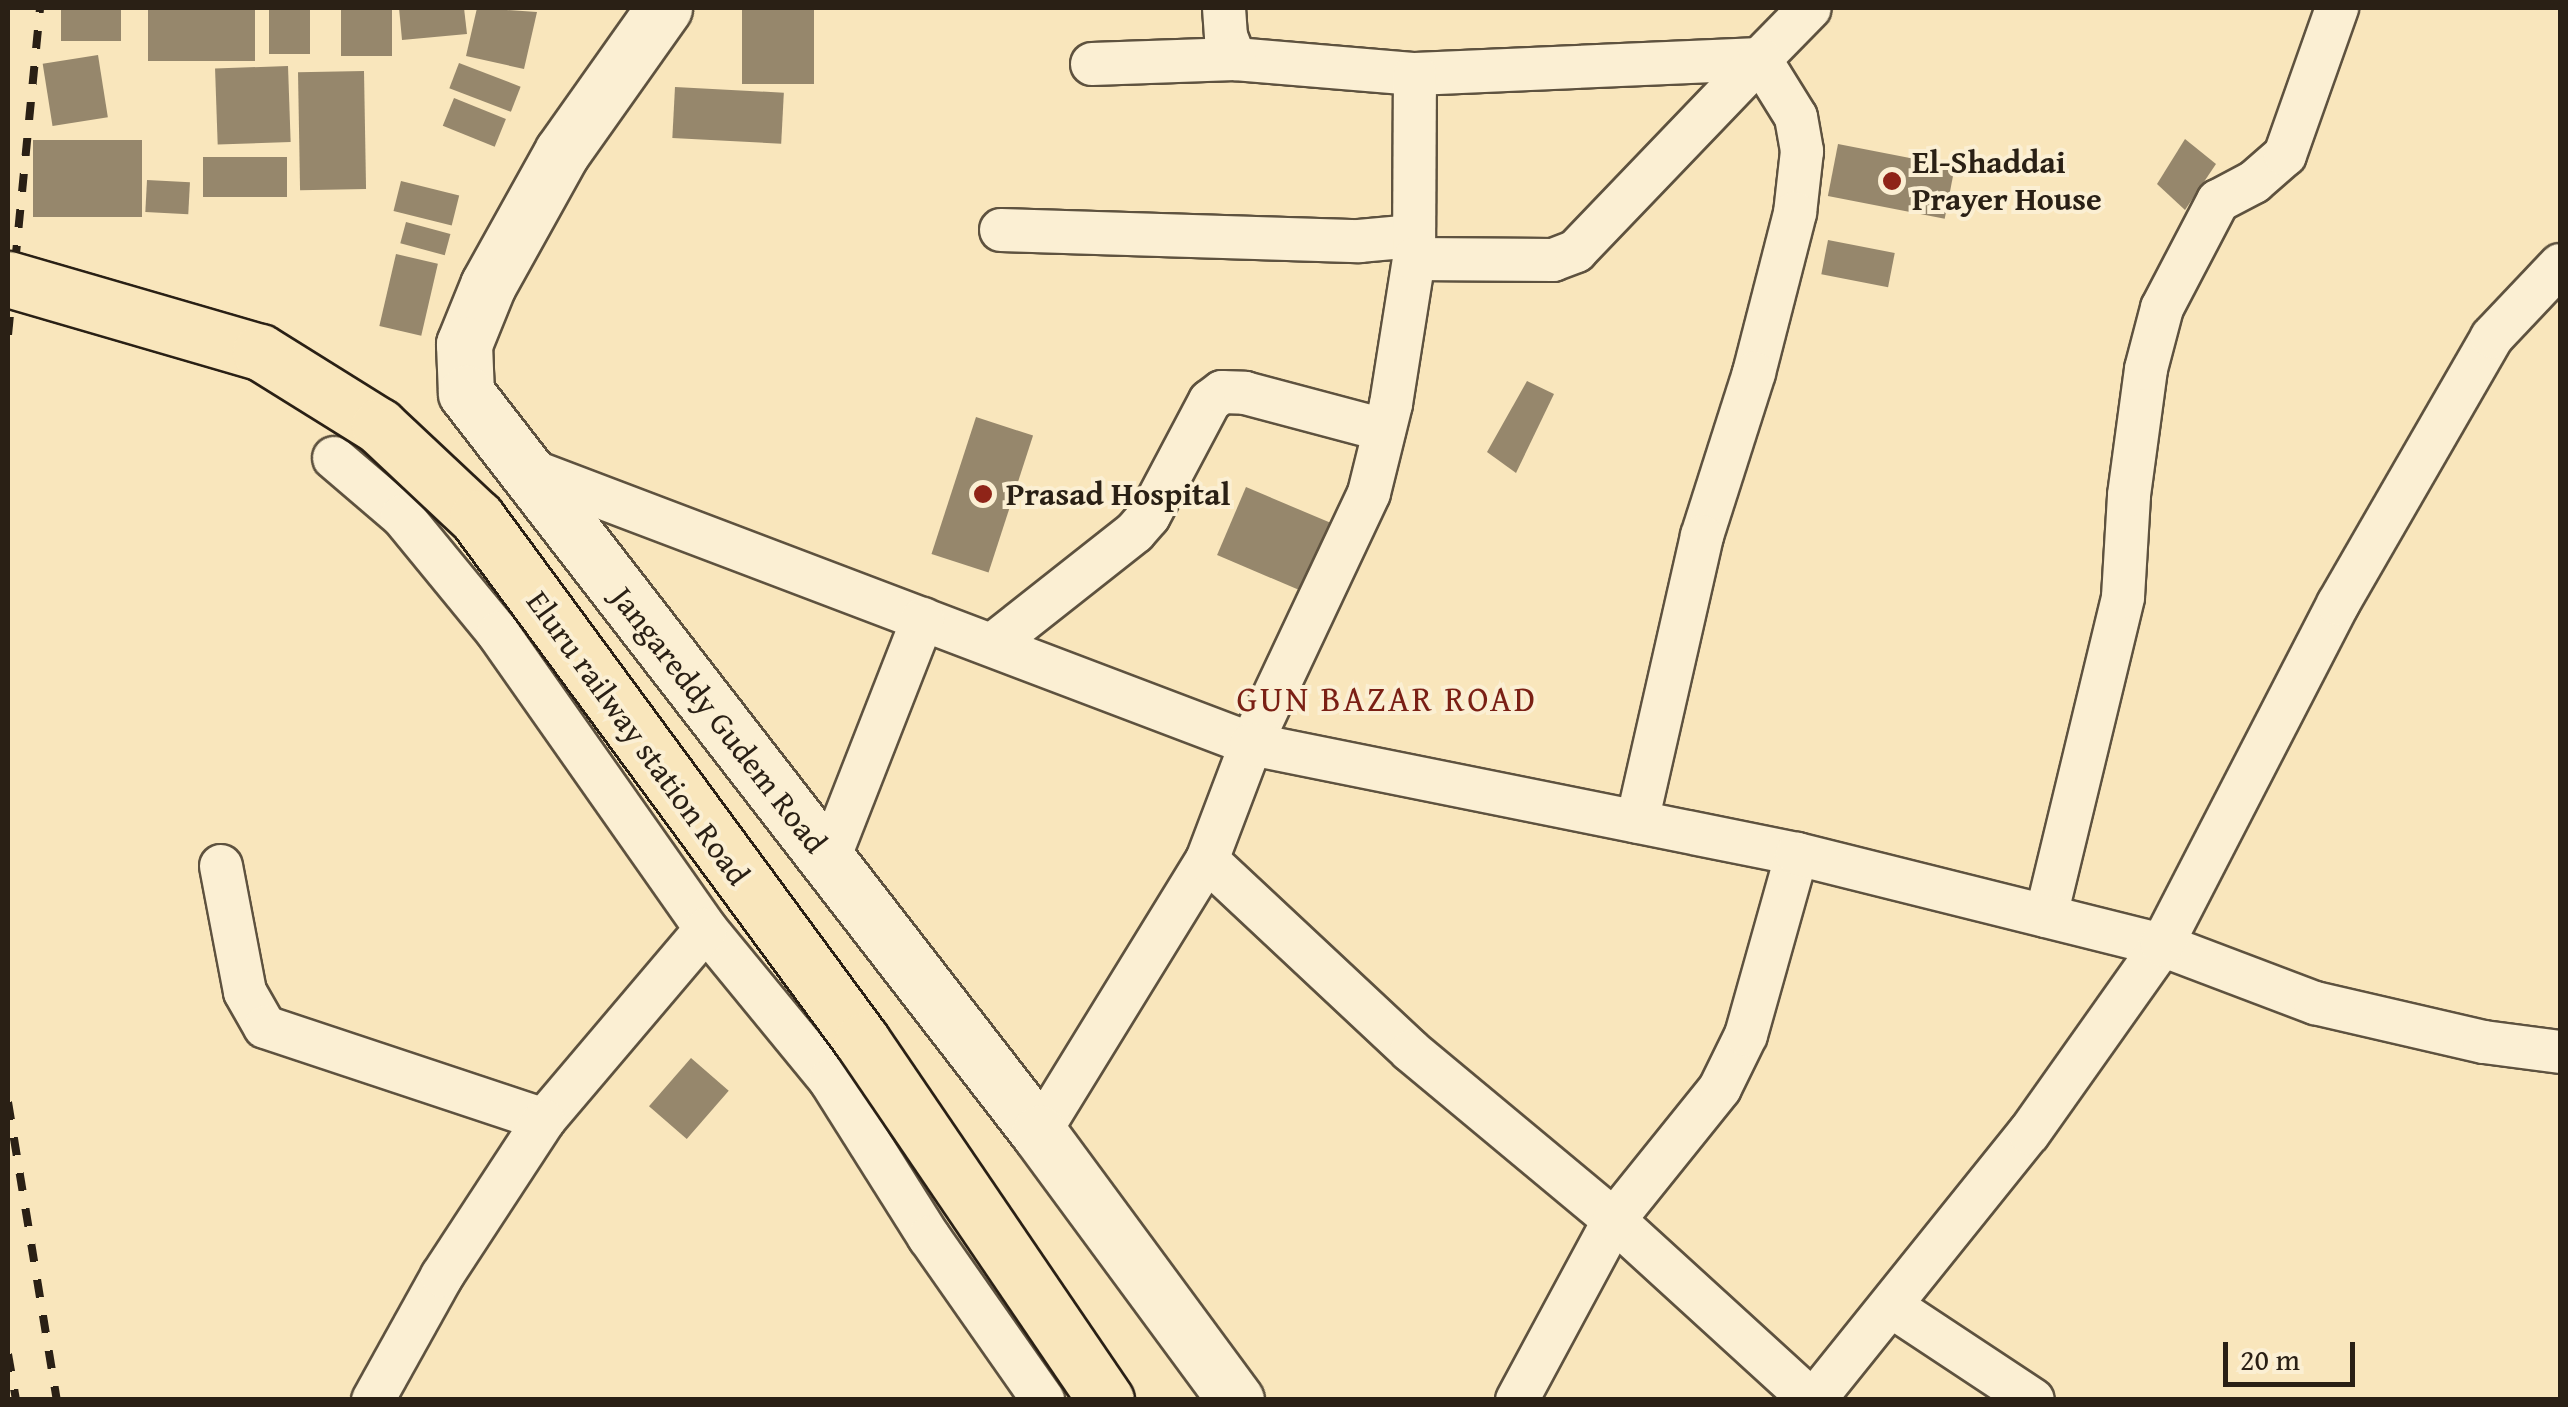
<!DOCTYPE html>
<style>
body{margin:0}
#map{position:relative;width:2568px;height:1407px;overflow:hidden;background:#f9e6bc;font-family:"Gentium Book Plus",serif}
div>[style]{position:absolute}
.building>*{inset:0;background:#96876c;transform-origin:0 0}
.roads{filter:drop-shadow(2px 0 #5e523f) drop-shadow(-2px 0 #5e523f) drop-shadow(0 2px #5e523f) drop-shadow(0 -2px #5e523f)}
.street>*{height:42px;margin:-21px;padding:0 21px;transform-origin:21px;border-radius:21px;background:#fbefd3}
.secondary>*{height:55px;margin:-27.5px;padding:0 27.5px;transform-origin:27.5px;border-radius:27.5px;background:#fbefd3}
.rail>*{height:8px;margin-top:-4px;transform-origin:0;background:repeating-linear-gradient(90deg,#2a2015 0 18px,transparent 0 36px)}
.bridges{filter:drop-shadow(2px 0 #2a2015) drop-shadow(-2px 0 #2a2015) drop-shadow(0 2px #2a2015) drop-shadow(0 -2px #2a2015)}
.primary-bridge>*{height:55px;margin:-27.5px;padding:0 27.5px;transform-origin:27.5px;border-radius:27.5px;background:#f9e6bc}
.dots>*{width:28px;height:28px;translate:-50% -50%;box-sizing:border-box;border:5px solid #fbefd3;border-radius:50%}
span{translate:-50% -50%;white-space:nowrap;text-align:center;line-height:1.15;-webkit-text-stroke:8px #fbefd3;paint-order:stroke}
.poi-label{font-size:32px;color:#2a2015;font-weight:700}
.left{translate:0 -50%;text-align:left}
.street-label{font-size:32px;color:#2a2015}
.neighbourhood-label{font-size:35px;color:#7a1f14;letter-spacing:2.5px}
.frame{position:absolute;inset:0;border:10px solid #2a2015;pointer-events:none}
.scale{position:absolute;left:2223px;top:1342px;width:132px;height:45px;box-sizing:border-box;border:5px solid #2a2015;border-top:0;padding-left:12px;font-size:30px;line-height:35px;white-space:nowrap;color:#2a2015;-webkit-text-stroke:8px #fbefd3;paint-order:stroke}
</style>
<div id="map">
<div class="building">
<i style="left:61px;top:8px;width:60px;height:33px"></i>
<i style="left:148px;top:8px;width:107px;height:53px"></i>
<i style="left:269px;top:8px;width:41px;height:46px"></i>
<i style="left:341px;top:8px;width:51px;height:48px"></i>
<i style="clip-path:polygon(399px 8px,464px 8px,467px 34px,402px 40px)"></i>
<i style="clip-path:polygon(477px 8px,537px 12px,524px 69px,466px 56px)"></i>
<i style="left:742px;top:8px;width:72px;height:76px"></i>
<i style="left:98px;top:55px;width:63px;height:56px;rotate:81deg"></i>
<i style="left:459px;top:63px;width:66px;height:27px;rotate:21deg"></i>
<i style="left:288px;top:66px;width:76px;height:73px;rotate:88deg"></i>
<i style="left:364px;top:71px;width:118px;height:66px;rotate:89deg"></i>
<i style="left:675px;top:87px;width:109px;height:51px;rotate:3deg"></i>
<i style="left:454px;top:98px;width:56px;height:30px;rotate:22deg"></i>
<i style="clip-path:polygon(2185px 139px,2216px 164px,2185px 210px,2157px 184px)"></i>
<i style="left:33px;top:140px;width:109px;height:77px"></i>
<i style="left:1838px;top:144px;width:119px;height:53px;rotate:11deg"></i>
<i style="left:203px;top:157px;width:84px;height:40px"></i>
<i style="left:147px;top:180px;width:43px;height:32px;rotate:3deg"></i>
<i style="left:401px;top:181px;width:60px;height:31px;rotate:14deg"></i>
<i style="left:406px;top:222px;width:46px;height:22px;rotate:15deg"></i>
<i style="left:1828px;top:240px;width:68px;height:35px;rotate:11deg"></i>
<i style="left:396px;top:254px;width:43px;height:74px;rotate:13deg"></i>
<i style="clip-path:polygon(1527px 381px,1554px 394px,1516px 473px,1487px 452px)"></i>
<i style="left:976px;top:417px;width:60px;height:144px;rotate:18deg"></i>
<i style="left:1246px;top:487px;width:95px;height:74px;rotate:23deg"></i>
<i style="left:691px;top:1058px;width:50px;height:64px;rotate:41deg"></i>
</div>
<div class="roads">
<div class="street">
<i style="left:1224px;top:8px;width:28px;rotate:86deg"></i>
<i style="left:1226px;top:36px;width:25px;rotate:69deg"></i>
<i style="left:1235px;top:59px;width:181px;rotate:4.8deg"></i>
<i style="left:1415px;top:74px;width:345px;rotate:-2.5deg"></i>
<i style="left:1760px;top:59px;width:71px;rotate:-45.6deg"></i>
<i style="left:1092px;top:64px;width:143px;rotate:-2deg"></i>
<i style="left:1001px;top:230px;width:358px;rotate:1.8deg"></i>
<i style="left:1359px;top:241px;width:55px;rotate:-5.2deg"></i>
<i style="left:1414px;top:259px;width:185px;rotate:-89.7deg"></i>
<i style="left:334px;top:458px;width:89px;rotate:40.5deg"></i>
<i style="left:402px;top:516px;width:151px;rotate:50.6deg"></i>
<i style="left:498px;top:633px;width:362px;rotate:54.9deg"></i>
<i style="left:706px;top:929px;width:195px;rotate:50.6deg"></i>
<i style="left:830px;top:1080px;width:186px;rotate:57.8deg"></i>
<i style="left:929px;top:1237px;width:199px;rotate:55deg"></i>
<i style="left:524px;top:468px;width:778px;rotate:20.79deg"></i>
<i style="left:1251px;top:744px;width:277px;rotate:-64.8deg"></i>
<i style="left:1369px;top:493px;width:92px;rotate:-76.1deg"></i>
<i style="left:1391px;top:404px;width:147px;rotate:-81deg"></i>
<i style="left:1414px;top:259px;width:139px;rotate:0.4deg"></i>
<i style="left:1553px;top:260px;width:25px;rotate:-21deg"></i>
<i style="left:1576px;top:251px;width:266px;rotate:-46.2deg"></i>
<i style="left:1760px;top:59px;width:68px;rotate:58.2deg"></i>
<i style="left:1796px;top:117px;width:35px;rotate:80deg"></i>
<i style="left:1802px;top:151px;width:62px;rotate:96.4deg"></i>
<i style="left:1795px;top:213px;width:165px;rotate:104.4deg"></i>
<i style="left:1754px;top:373px;width:171px;rotate:107.7deg"></i>
<i style="left:1702px;top:536px;width:293px;rotate:102.8deg"></i>
<i style="left:992px;top:645px;width:182px;rotate:-38.3deg"></i>
<i style="left:1135px;top:532px;width:21px;rotate:-49deg"></i>
<i style="left:1149px;top:516px;width:130px;rotate:-62.1deg"></i>
<i style="left:1210px;top:401px;width:15px;rotate:-37deg"></i>
<i style="left:1222px;top:392px;width:23px;rotate:2deg"></i>
<i style="left:1245px;top:393px;width:144px;rotate:14.9deg"></i>
<i style="left:1207px;top:860px;width:279px;rotate:43.1deg"></i>
<i style="left:1411px;top:1051px;width:264px;rotate:39.8deg"></i>
<i style="left:1614px;top:1220px;width:267px;rotate:42.4deg"></i>
<i style="left:828px;top:861px;width:260px;rotate:-68.6deg"></i>
<i style="left:221px;top:866px;width:128px;rotate:79.2deg"></i>
<i style="left:245px;top:992px;width:40px;rotate:60.3deg"></i>
<i style="left:265px;top:1027px;width:294px;rotate:18.4deg"></i>
<i style="left:544px;top:1120px;width:250px;rotate:-49.7deg"></i>
<i style="left:2046px;top:916px;width:328px;rotate:-76.4deg"></i>
<i style="left:2123px;top:597px;width:102px;rotate:-86.6deg"></i>
<i style="left:2129px;top:495px;width:127px;rotate:-82.3deg"></i>
<i style="left:2146px;top:369px;width:63px;rotate:-75.3deg"></i>
<i style="left:2162px;top:308px;width:121px;rotate:-62.4deg"></i>
<i style="left:2218px;top:201px;width:41px;rotate:-27.8deg"></i>
<i style="left:2254px;top:182px;width:41px;rotate:-41.1deg"></i>
<i style="left:2285px;top:155px;width:156px;rotate:-70.5deg"></i>
<i style="left:1039px;top:1133px;width:321px;rotate:-58.4deg"></i>
<i style="left:1207px;top:860px;width:124px;rotate:-69.2deg"></i>
<i style="left:1251px;top:744px;width:557px;rotate:11.39deg"></i>
<i style="left:1891px;top:1306px;width:170px;rotate:33.5deg"></i>
<i style="left:373px;top:1400px;width:142px;rotate:-60.9deg"></i>
<i style="left:442px;top:1276px;width:186px;rotate:-56.8deg"></i>
<i style="left:1517px;top:1400px;width:204px;rotate:-61.7deg"></i>
<i style="left:1614px;top:1220px;width:169px;rotate:-51.2deg"></i>
<i style="left:1720px;top:1088px;width:59px;rotate:-63.9deg"></i>
<i style="left:1746px;top:1035px;width:188px;rotate:-74.3deg"></i>
<i style="left:1797px;top:854px;width:376px;rotate:14deg"></i>
<i style="left:2162px;top:945px;width:164px;rotate:20.8deg"></i>
<i style="left:2315px;top:1003px;width:173px;rotate:13deg"></i>
<i style="left:2484px;top:1042px;width:77px;rotate:7.5deg"></i>
<i style="left:1814px;top:1400px;width:343px;rotate:-51.2deg"></i>
<i style="left:2029px;top:1133px;width:230px;rotate:-54.7deg"></i>
<i style="left:2162px;top:945px;width:384px;rotate:-62.7deg"></i>
<i style="left:2338px;top:604px;width:308px;rotate:-60deg"></i>
<i style="left:2492px;top:337px;width:99px;rotate:-46.6deg"></i>
</div>
<div class="secondary">
<i style="left:664px;top:8px;width:176px;rotate:125.3deg"></i>
<i style="left:562px;top:152px;width:152px;rotate:119.1deg"></i>
<i style="left:488px;top:285px;width:64px;rotate:112.1deg"></i>
<i style="left:464px;top:344px;width:49px;rotate:87.7deg"></i>
<i style="left:466px;top:393px;width:936px;rotate:52.25deg"></i>
<i style="left:1039px;top:1133px;width:332px;rotate:53.6deg"></i>
</div>
</div>
<div class="rail">
<i style="left:8px;top:335px;width:329px;rotate:-84.4deg"></i>
<i style="left:8px;top:1102px;width:302px;rotate:80.7deg"></i>
<i style="left:8px;top:1354px;width:47px;rotate:80.1deg"></i>
</div>
<div class="bridges">
<div class="primary-bridge">
<i style="left:8px;top:279px;width:262px;rotate:16.2deg"></i>
<i style="left:260px;top:352px;width:140px;rotate:31.9deg"></i>
<i style="left:379px;top:426px;width:134px;rotate:43.2deg"></i>
<i style="left:477px;top:518px;width:649px;rotate:53.64deg"></i>
<i style="left:862px;top:1041px;width:434px;rotate:55.8deg"></i>
</div>
</div>
<div class="dots">
<i style="left:1892px;top:181px;background:#8f2418"></i>
<i style="left:983px;top:494px;background:#8f2418"></i>
</div>
<div class="poi-label">
<span class="left" style="left:1912px;top:181px">El-Shaddai<br>Prayer House</span>
<span class="left" style="left:1006px;top:494px">Prasad Hospital</span>
</div>
<div class="street-label">
<span style="left:719px;top:720px;rotate:52deg">Jangareddy Gudem Road</span>
<span style="left:638px;top:738px;rotate:54deg">Eluru railway station Road</span>
</div>
<div class="neighbourhood-label">
<span style="left:1387px;top:699px">GUN BAZAR ROAD</span>
</div>
<div class="frame"></div>
<div class="scale">20 m</div>
</div>
